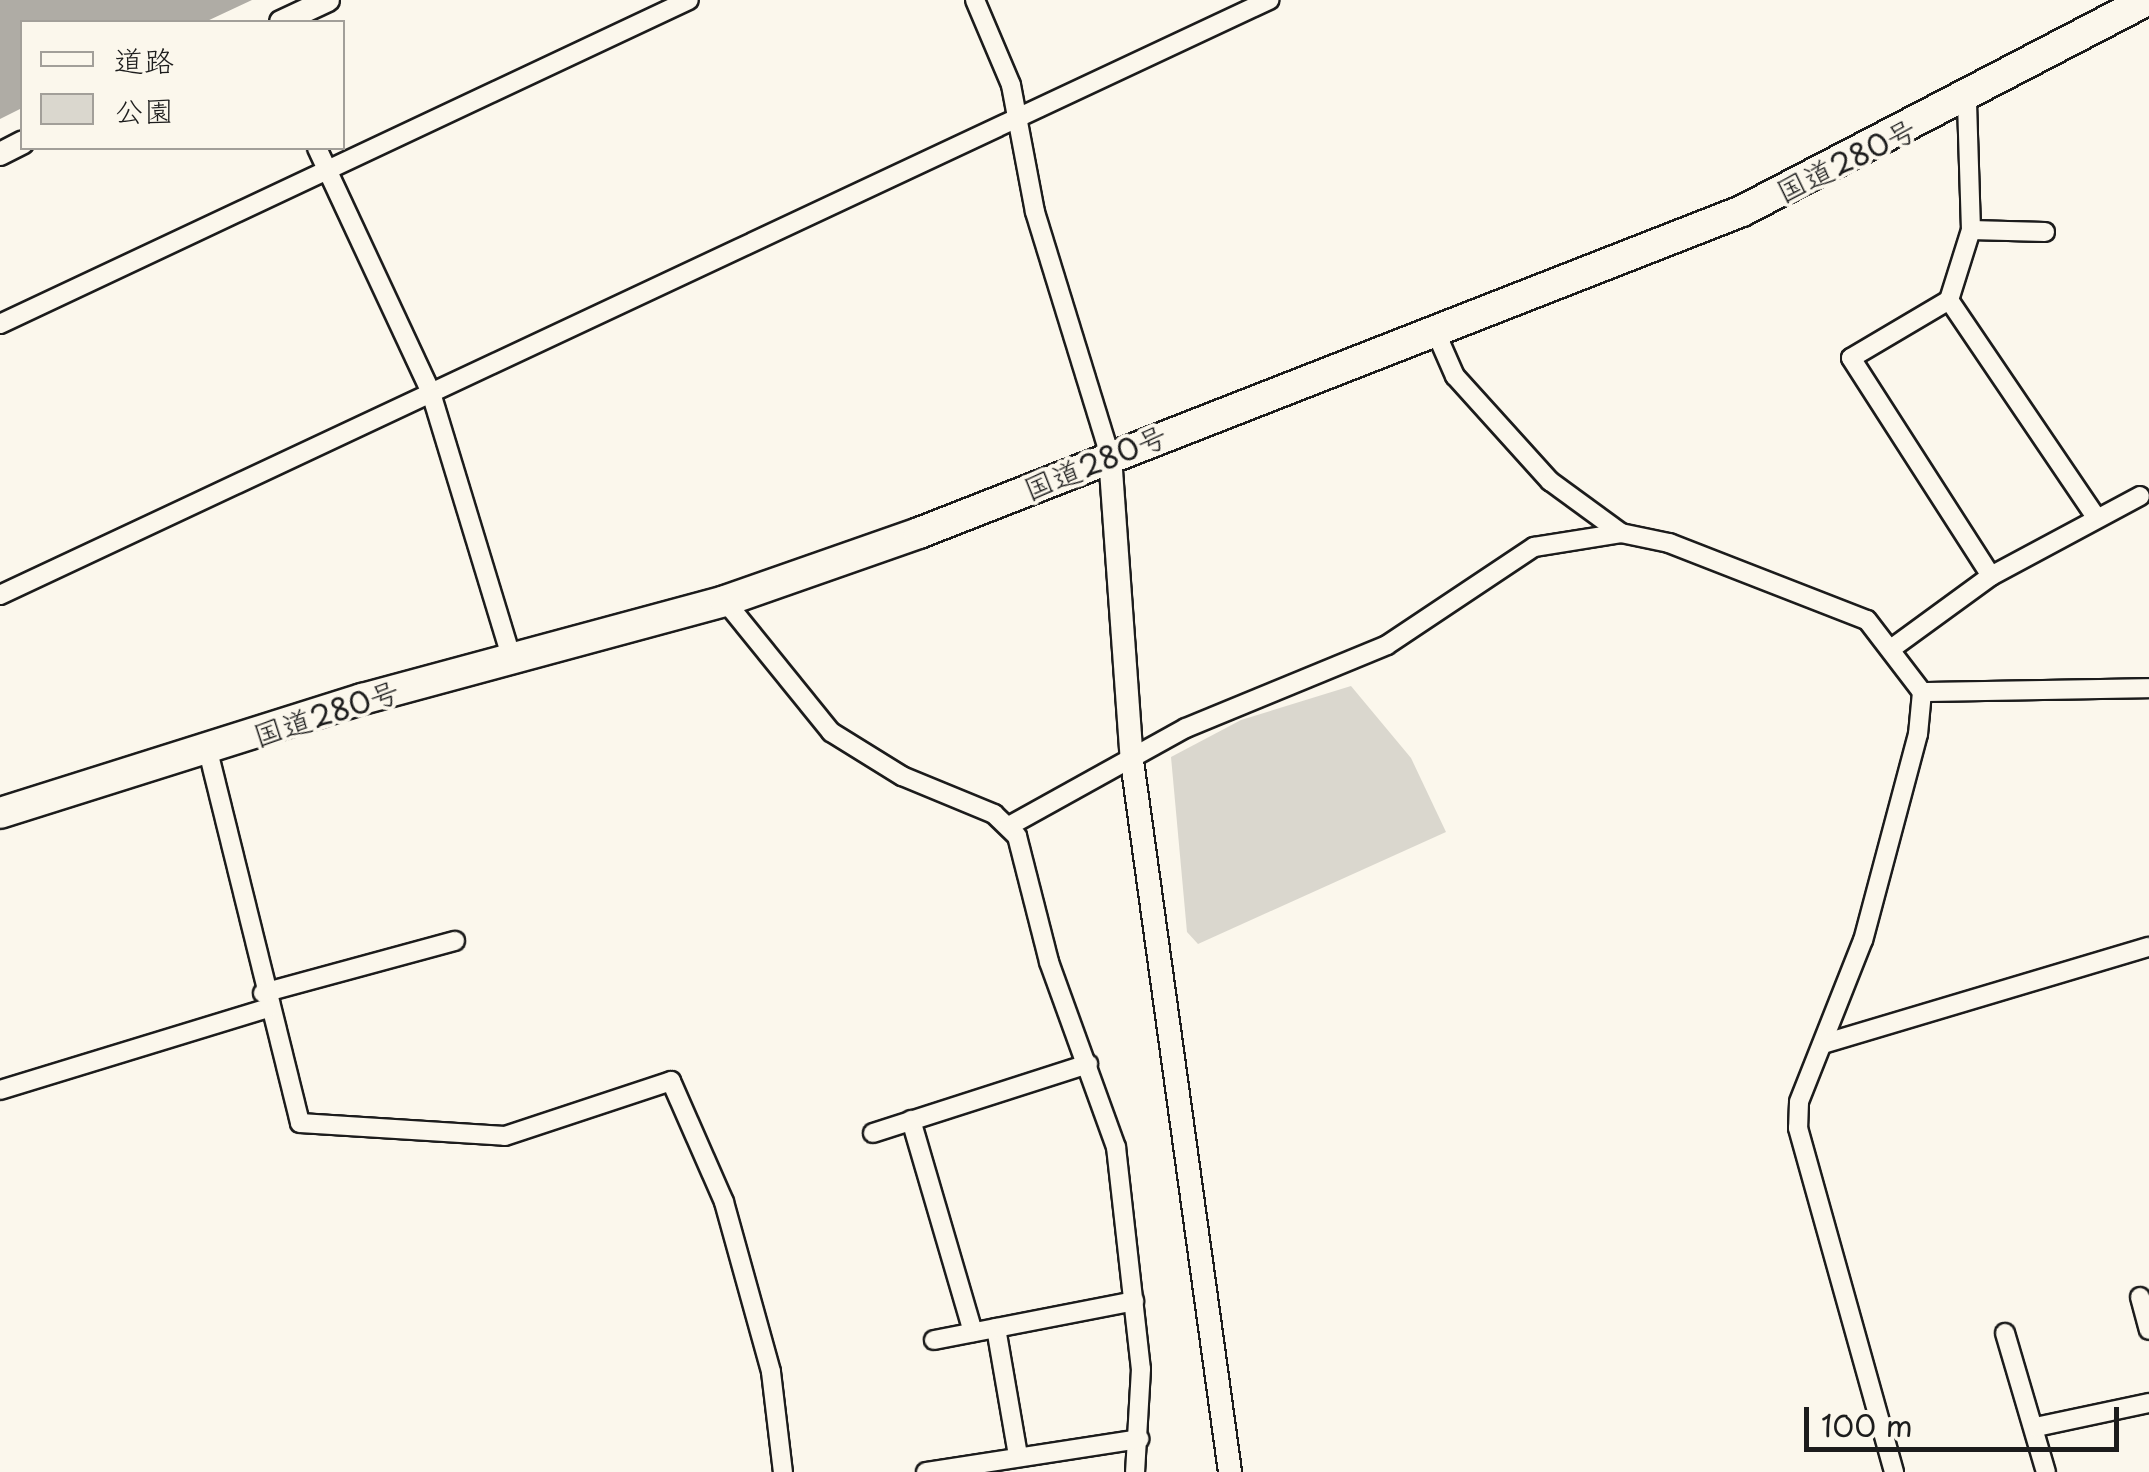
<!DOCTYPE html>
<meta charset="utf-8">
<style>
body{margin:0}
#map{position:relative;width:2149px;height:1472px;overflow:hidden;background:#fbf7ec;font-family:"Playpen Sans","Klee One",sans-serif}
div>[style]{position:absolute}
.green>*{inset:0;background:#dad7ce}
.water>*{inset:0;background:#afaca5}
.roads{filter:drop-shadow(2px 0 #1c1c1c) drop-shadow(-2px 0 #1c1c1c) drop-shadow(0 2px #1c1c1c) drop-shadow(0 -2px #1c1c1c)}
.minor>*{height:18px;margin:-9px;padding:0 9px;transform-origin:9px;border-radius:9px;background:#fbf7ec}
.tertiary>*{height:22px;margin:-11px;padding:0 11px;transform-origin:11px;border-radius:11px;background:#fbf7ec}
.trunk>*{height:30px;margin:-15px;padding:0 15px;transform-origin:15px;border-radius:15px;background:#fbf7ec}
span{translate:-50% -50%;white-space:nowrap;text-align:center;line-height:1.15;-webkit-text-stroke:8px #fbf7ec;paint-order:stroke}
.street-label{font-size:30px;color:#1c1c1c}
.legend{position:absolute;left:20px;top:20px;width:325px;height:130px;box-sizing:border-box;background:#fbf7ec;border:2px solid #a29f99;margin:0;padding:12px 18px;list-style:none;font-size:30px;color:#1c1c1c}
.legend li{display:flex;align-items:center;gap:20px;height:50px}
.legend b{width:50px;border:2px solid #a29f99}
.scale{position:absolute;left:1804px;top:1407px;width:315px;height:45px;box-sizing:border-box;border:5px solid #1c1c1c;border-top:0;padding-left:12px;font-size:30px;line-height:35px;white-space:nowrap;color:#1c1c1c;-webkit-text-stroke:8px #fbf7ec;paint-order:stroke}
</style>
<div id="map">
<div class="green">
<i style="clip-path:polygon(1351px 686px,1411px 758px,1446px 832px,1198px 944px,1187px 932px,1171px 757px,1241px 720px)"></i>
</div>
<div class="water">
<i style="clip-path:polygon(0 0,252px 0,205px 22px,22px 22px,22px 108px,0 119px)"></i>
</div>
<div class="roads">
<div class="minor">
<i style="left:975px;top:0;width:92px;rotate:67deg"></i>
<i style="left:1011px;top:85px;width:129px;rotate:79.3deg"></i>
<i style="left:1035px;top:212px;width:255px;rotate:72.9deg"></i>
<i style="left:317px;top:148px;width:270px;rotate:65deg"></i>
<i style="left:431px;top:393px;width:276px;rotate:73.1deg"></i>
<i style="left:1971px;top:230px;width:74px;rotate:1.5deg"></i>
<i style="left:1949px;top:300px;width:261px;rotate:55.9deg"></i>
<i style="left:0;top:324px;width:761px;rotate:-25.19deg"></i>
<i style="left:1433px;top:326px;width:55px;rotate:66.3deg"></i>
<i style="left:1455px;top:376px;width:142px;rotate:47.9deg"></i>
<i style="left:1550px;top:481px;width:88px;rotate:36.2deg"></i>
<i style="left:1991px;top:576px;width:169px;rotate:-28.2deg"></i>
<i style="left:0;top:595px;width:1402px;rotate:-25.12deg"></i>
<i style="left:725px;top:601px;width:169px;rotate:51deg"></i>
<i style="left:831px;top:732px;width:84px;rotate:31.8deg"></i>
<i style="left:902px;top:776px;width:100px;rotate:22.4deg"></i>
<i style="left:994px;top:814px;width:32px;rotate:44deg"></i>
<i style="left:1017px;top:836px;width:130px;rotate:75.7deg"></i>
<i style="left:1049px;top:962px;width:197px;rotate:70.1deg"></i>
<i style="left:1116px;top:1147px;width:223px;rotate:83.6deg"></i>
<i style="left:1141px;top:1369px;width:103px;rotate:93.3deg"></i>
<i style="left:1895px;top:646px;width:119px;rotate:-36.1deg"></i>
<i style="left:1991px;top:576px;width:259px;rotate:-122.7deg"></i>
<i style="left:1851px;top:358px;width:114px;rotate:-30.6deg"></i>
<i style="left:1949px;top:300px;width:73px;rotate:-72.6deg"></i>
<i style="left:1971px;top:230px;width:130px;rotate:-91.8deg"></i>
<i style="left:1922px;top:692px;width:227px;rotate:-1deg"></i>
<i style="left:208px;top:751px;width:383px;rotate:76.1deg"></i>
<i style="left:300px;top:1123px;width:205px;rotate:3.6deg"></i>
<i style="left:505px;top:1136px;width:175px;rotate:-18.3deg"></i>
<i style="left:671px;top:1081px;width:132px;rotate:66.3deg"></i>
<i style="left:724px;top:1202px;width:176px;rotate:74.5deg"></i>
<i style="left:771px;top:1372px;width:101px;rotate:83.2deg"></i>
<i style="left:1009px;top:826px;width:202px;rotate:-29deg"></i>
<i style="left:1186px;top:728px;width:217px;rotate:-22.4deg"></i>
<i style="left:1387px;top:645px;width:177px;rotate:-33.7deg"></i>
<i style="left:1534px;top:547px;width:88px;rotate:-9.1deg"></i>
<i style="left:1621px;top:533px;width:49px;rotate:11.8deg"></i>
<i style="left:1669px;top:543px;width:212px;rotate:21.3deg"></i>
<i style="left:1867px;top:620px;width:91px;rotate:52.6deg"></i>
<i style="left:1922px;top:692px;width:42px;rotate:95.4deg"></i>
<i style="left:1918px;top:734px;width:213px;rotate:104.9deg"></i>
<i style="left:1863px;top:940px;width:174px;rotate:111.6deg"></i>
<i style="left:1799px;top:1102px;width:26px;rotate:92deg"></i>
<i style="left:1798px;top:1128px;width:357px;rotate:74.4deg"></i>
<i style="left:263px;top:993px;width:199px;rotate:-15.2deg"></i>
<i style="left:1826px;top:1043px;width:337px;rotate:-16.6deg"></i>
<i style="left:0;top:1090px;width:280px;rotate:-17deg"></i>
<i style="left:911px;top:1120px;width:221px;rotate:73.7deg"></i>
<i style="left:873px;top:1133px;width:226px;rotate:-17.8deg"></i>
<i style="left:2140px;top:1297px;width:34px;rotate:75deg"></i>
<i style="left:996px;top:1328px;width:130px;rotate:80.2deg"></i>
<i style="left:2005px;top:1333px;width:145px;rotate:73.6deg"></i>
<i style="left:934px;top:1340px;width:204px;rotate:-11deg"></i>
<i style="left:2036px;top:1427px;width:116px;rotate:-12deg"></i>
<i style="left:926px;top:1472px;width:216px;rotate:-8.8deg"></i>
</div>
<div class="tertiary">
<i style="left:281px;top:22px;width:52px;rotate:-25.1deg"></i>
<i style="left:0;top:154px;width:25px;rotate:-27deg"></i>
<i style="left:1110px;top:456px;width:306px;rotate:85.9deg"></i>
<i style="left:1132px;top:761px;width:718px;rotate:82.15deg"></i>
</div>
<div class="trunk">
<i style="left:0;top:813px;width:380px;rotate:-17.5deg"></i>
<i style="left:362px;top:699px;width:376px;rotate:-15.1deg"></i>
<i style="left:725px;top:601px;width:206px;rotate:-19.3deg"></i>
<i style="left:919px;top:533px;width:884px;rotate:-21.37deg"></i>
<i style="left:1742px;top:211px;width:457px;rotate:-27.5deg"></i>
</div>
</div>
<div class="street-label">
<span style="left:1846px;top:160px;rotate:-26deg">国道280号</span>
<span style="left:1095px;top:462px;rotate:-22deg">国道280号</span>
<span style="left:326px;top:713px;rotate:-18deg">国道280号</span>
</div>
<ul class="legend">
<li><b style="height:12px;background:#fbf7ec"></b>道路</li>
<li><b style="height:28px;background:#dad7ce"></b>公園</li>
</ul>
<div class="scale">100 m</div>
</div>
